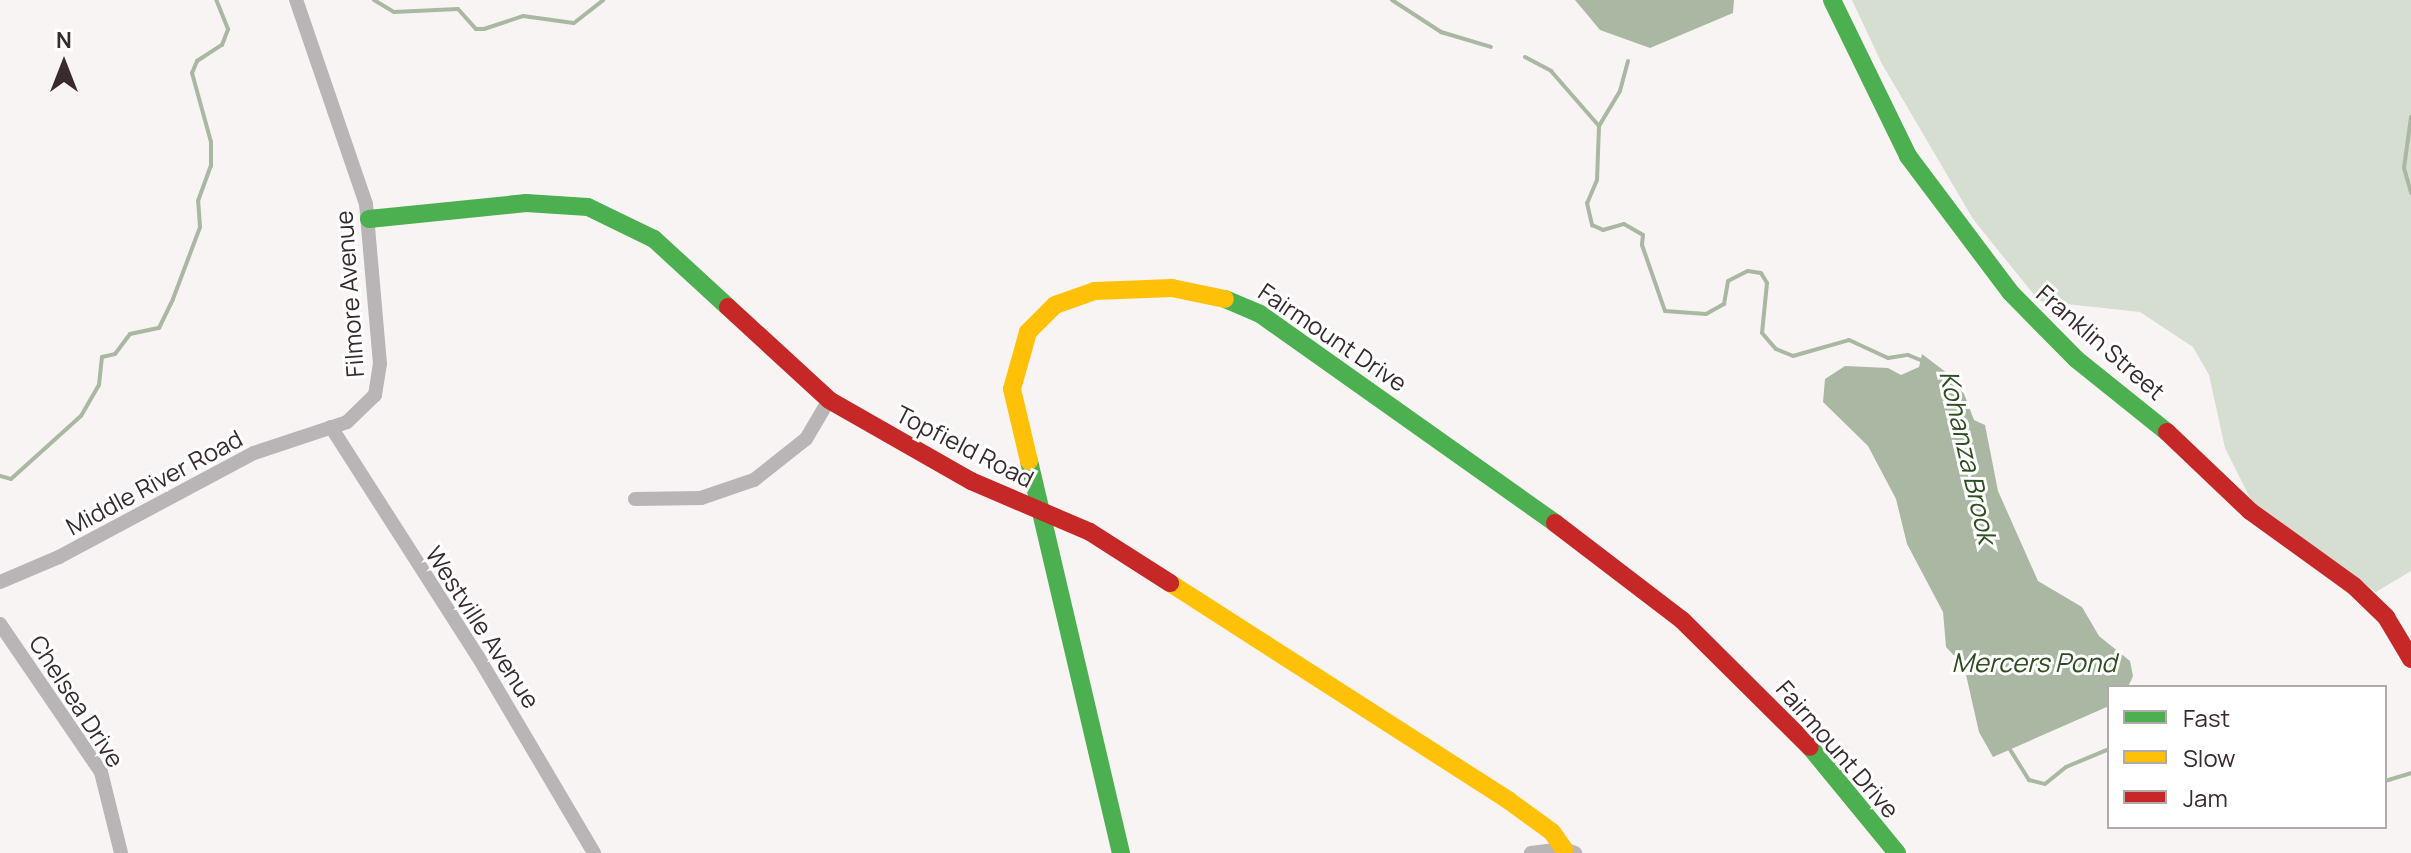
<!DOCTYPE html>
<style>
body{margin:0}
#map{position:relative;width:2411px;height:853px;overflow:hidden;background:#f8f4f4;font-family:Manrope,sans-serif}
div>[style]{position:absolute}
.green>*{inset:0;background:#d6ddd1}
.water>*{inset:0;background:#aab8a3}
.stream>*{height:4px;margin:-2px;padding:0 2px;transform-origin:2px;border-radius:2px;background:#aab8a3}
.street>*{height:14px;margin:-7px;padding:0 7px;transform-origin:7px;border-radius:7px;background:#b9b4b5}
.fast>*{height:18px;margin:-9px;padding:0 9px;transform-origin:9px;border-radius:9px;background:#4caf50}
.slow>*{height:18px;margin:-9px;padding:0 9px;transform-origin:9px;border-radius:9px;background:#ffc107}
.jam>*{height:18px;margin:-9px;padding:0 9px;transform-origin:9px;border-radius:9px;background:#c62828}
span{translate:-50% -50%;white-space:nowrap;text-align:center;line-height:1.15;-webkit-text-stroke:6px #fff;paint-order:stroke}
.street-label{font-size:24px;color:#392a2d}
.water-label{font-size:26px;color:#2e4d20;font-style:italic}
.legend{position:absolute;left:2107px;top:685px;width:280px;height:144px;box-sizing:border-box;background:#fff;border:2px solid #b0aaab;margin:0;padding:10px 14px;list-style:none;font-size:24px;color:#392a2d}
.legend li{display:flex;align-items:center;gap:16px;height:40px}
.legend b{width:40px;border:2px solid #b0aaab}
.north{position:absolute;left:24px;top:24px;width:80px;height:80px;-webkit-text-stroke:6px #fff;paint-order:stroke;rotate:0deg;font-size:22px;font-weight:700;line-height:32px;text-align:center;color:#392a2d}
.north::after{content:'';display:block;margin:auto;width:28px;height:36px;background:#392a2d;clip-path:polygon(50% 0,100% 100%,50% 72%,0 100%)}
</style>
<div id="map">
<div class="green">
<i style="clip-path:polygon(1852px 0,2411px 0,2411px 571px,2376px 592px,2251px 500px,2225px 448px,2209px 375px,2193px 347px,2140px 312px,2039px 301px,1973px 219px,1882px 64px)"></i>
</div>
<div class="water">
<i style="clip-path:polygon(1575px 0,1734px 0,1733px 13px,1650px 48px,1600px 30px)"></i>
<i style="clip-path:polygon(1922px 354px,1960px 383px,1974px 420px,1985px 425px,1998px 491px,2038px 581px,2082px 607px,2099px 636px,2130px 661px,2133px 676px,2128px 687px,2109px 687px,2109px 706px,1993px 757px,1979px 732px,1964px 666px,1946px 647px,1943px 612px,1907px 544px,1896px 499px,1868px 446px,1823px 402px,1825px 379px,1845px 366px,1888px 368px,1901px 375px,1919px 367px)"></i>
</div>
<div class="stream">
<i style="left:374px;top:0;width:23px;rotate:31deg"></i>
<i style="left:394px;top:12px;width:64px;rotate:-2.7deg"></i>
<i style="left:458px;top:9px;width:27px;rotate:48deg"></i>
<i style="left:476px;top:29px;width:8px"></i>
<i style="left:484px;top:29px;width:41px;rotate:-18.4deg"></i>
<i style="left:523px;top:16px;width:51px;rotate:7.8deg"></i>
<i style="left:574px;top:23px;width:37px;rotate:-38deg"></i>
<i style="left:1392px;top:0;width:59px;rotate:33.1deg"></i>
<i style="left:1441px;top:32px;width:52px;rotate:16.7deg"></i>
<i style="left:1525px;top:57px;width:30px;rotate:28deg"></i>
<i style="left:1551px;top:71px;width:73px;rotate:48.9deg"></i>
<i style="left:1628px;top:61px;width:31px;rotate:105deg"></i>
<i style="left:1620px;top:91px;width:41px;rotate:121deg"></i>
<i style="left:1599px;top:126px;width:54px;rotate:92.1deg"></i>
<i style="left:1597px;top:180px;width:25px;rotate:113deg"></i>
<i style="left:1587px;top:203px;width:23px;rotate:77deg"></i>
<i style="left:1592px;top:225px;width:12px;rotate:24deg"></i>
<i style="left:1603px;top:230px;width:22px;rotate:-16deg"></i>
<i style="left:1624px;top:224px;width:22px;rotate:30deg"></i>
<i style="left:1643px;top:235px;width:10px;rotate:96deg"></i>
<i style="left:1642px;top:245px;width:70px;rotate:70.8deg"></i>
<i style="left:1665px;top:311px;width:41px;rotate:4.2deg"></i>
<i style="left:1706px;top:314px;width:21px;rotate:-29deg"></i>
<i style="left:1724px;top:304px;width:23px;rotate:-80deg"></i>
<i style="left:1728px;top:281px;width:22px;rotate:-27deg"></i>
<i style="left:1748px;top:271px;width:13px;rotate:9deg"></i>
<i style="left:1761px;top:273px;width:12px;rotate:59deg"></i>
<i style="left:1767px;top:283px;width:50px;rotate:95.7deg"></i>
<i style="left:1762px;top:333px;width:21px;rotate:49deg"></i>
<i style="left:1776px;top:349px;width:18px;rotate:22deg"></i>
<i style="left:1793px;top:356px;width:58px;rotate:-15.9deg"></i>
<i style="left:1849px;top:340px;width:43px;rotate:24.8deg"></i>
<i style="left:1888px;top:358px;width:20px;rotate:-9deg"></i>
<i style="left:1908px;top:355px;width:18px;rotate:22deg"></i>
<i style="left:2411px;top:117px;width:51px;rotate:97.8deg"></i>
<i style="left:2404px;top:168px;width:26px;rotate:74deg"></i>
<i style="left:0;top:476px;width:11px;rotate:15deg"></i>
<i style="left:11px;top:479px;width:94px;rotate:-42deg"></i>
<i style="left:81px;top:416px;width:36px;rotate:-60deg"></i>
<i style="left:99px;top:385px;width:28px;rotate:-84deg"></i>
<i style="left:102px;top:357px;width:13px;rotate:-13deg"></i>
<i style="left:115px;top:354px;width:25px;rotate:-53deg"></i>
<i style="left:130px;top:334px;width:30px;rotate:-12deg"></i>
<i style="left:159px;top:328px;width:32px;rotate:-64deg"></i>
<i style="left:173px;top:299px;width:77px;rotate:-69.4deg"></i>
<i style="left:200px;top:227px;width:26px;rotate:-94deg"></i>
<i style="left:198px;top:201px;width:37px;rotate:-70deg"></i>
<i style="left:211px;top:166px;width:24px;rotate:-90deg"></i>
<i style="left:211px;top:142px;width:72px;rotate:-105.4deg"></i>
<i style="left:192px;top:73px;width:13px;rotate:-67deg"></i>
<i style="left:197px;top:61px;width:30px;rotate:-33deg"></i>
<i style="left:222px;top:45px;width:17px;rotate:-69deg"></i>
<i style="left:228px;top:29px;width:31px;rotate:-112deg"></i>
<i style="left:2009px;top:748px;width:38px;rotate:58deg"></i>
<i style="left:2029px;top:780px;width:16px;rotate:14deg"></i>
<i style="left:2045px;top:784px;width:27px;rotate:-39deg"></i>
<i style="left:2066px;top:767px;width:47px;rotate:-22.7deg"></i>
<i style="left:2385px;top:781px;width:27px;rotate:-17deg"></i>
</div>
<div class="street">
<i style="left:331px;top:427px;width:271px;rotate:57.4deg"></i>
<i style="left:477px;top:655px;width:230px;rotate:59.4deg"></i>
<i style="left:635px;top:499px;width:66px;rotate:-0.9deg"></i>
<i style="left:701px;top:498px;width:56px;rotate:-18.8deg"></i>
<i style="left:754px;top:480px;width:66px;rotate:-38.3deg"></i>
<i style="left:806px;top:439px;width:45px;rotate:-59.5deg"></i>
<i style="left:0;top:582px;width:64px;rotate:-23deg"></i>
<i style="left:59px;top:557px;width:221px;rotate:-28.1deg"></i>
<i style="left:254px;top:453px;width:98px;rotate:-18.4deg"></i>
<i style="left:347px;top:422px;width:39px;rotate:-44deg"></i>
<i style="left:375px;top:395px;width:31px;rotate:-81deg"></i>
<i style="left:380px;top:364px;width:161px;rotate:-95deg"></i>
<i style="left:366px;top:204px;width:216px;rotate:-108.9deg"></i>
<i style="left:0;top:624px;width:179px;rotate:55.7deg"></i>
<i style="left:101px;top:772px;width:83px;rotate:76.1deg"></i>
<i style="left:1531px;top:853px;width:33px;rotate:-7deg"></i>
<i style="left:1564px;top:849px;width:12px;rotate:20deg"></i>
</div>
<div class="fast">
<i style="left:1832px;top:0;width:174px;rotate:64deg"></i>
<i style="left:1908px;top:156px;width:170px;rotate:53.1deg"></i>
<i style="left:2010px;top:292px;width:94px;rotate:45.4deg"></i>
<i style="left:2076px;top:359px;width:117px;rotate:38.7deg"></i>
<i style="left:369px;top:219px;width:158px;rotate:-5.8deg"></i>
<i style="left:526px;top:203px;width:62px;rotate:3.7deg"></i>
<i style="left:588px;top:207px;width:73px;rotate:25.9deg"></i>
<i style="left:654px;top:239px;width:100px;rotate:42.6deg"></i>
<i style="left:1225px;top:299px;width:38px;rotate:23deg"></i>
<i style="left:1260px;top:314px;width:362px;rotate:35.3deg"></i>
<i style="left:1029px;top:461px;width:403px;rotate:76.8deg"></i>
<i style="left:1810px;top:747px;width:137px;rotate:50.6deg"></i>
</div>
<div class="slow">
<i style="left:1029px;top:461px;width:74px;rotate:-103.3deg"></i>
<i style="left:1012px;top:389px;width:59px;rotate:-74.3deg"></i>
<i style="left:1028px;top:332px;width:38px;rotate:-45deg"></i>
<i style="left:1055px;top:305px;width:42px;rotate:-19.3deg"></i>
<i style="left:1095px;top:291px;width:77px;rotate:-2.2deg"></i>
<i style="left:1172px;top:288px;width:54px;rotate:11.7deg"></i>
<i style="left:1170px;top:583px;width:402px;rotate:32.7deg"></i>
<i style="left:1508px;top:800px;width:54px;rotate:36deg"></i>
<i style="left:1552px;top:832px;width:21px;rotate:55deg"></i>
</div>
<div class="jam">
<i style="left:728px;top:307px;width:137px;rotate:42.6deg"></i>
<i style="left:829px;top:400px;width:163px;rotate:29.7deg"></i>
<i style="left:971px;top:481px;width:129px;rotate:23.2deg"></i>
<i style="left:1090px;top:532px;width:95px;rotate:32.5deg"></i>
<i style="left:2167px;top:432px;width:115px;rotate:43.6deg"></i>
<i style="left:2250px;top:511px;width:128px;rotate:35.8deg"></i>
<i style="left:2354px;top:586px;width:45px;rotate:44.1deg"></i>
<i style="left:2386px;top:617px;width:49px;rotate:59.2deg"></i>
<i style="left:1555px;top:523px;width:160px;rotate:37.4deg"></i>
<i style="left:1682px;top:620px;width:180px;rotate:44.8deg"></i>
</div>
<div class="street-label">
<span style="left:349px;top:294px;rotate:-94deg">Filmore Avenue</span>
<span style="left:1333px;top:337px;rotate:34deg">Fairmount Drive</span>
<span style="left:2101px;top:342px;rotate:41deg">Franklin Street</span>
<span style="left:965px;top:446px;rotate:27deg">Topfield Road</span>
<span style="left:154px;top:482px;rotate:-28deg">Middle River Road</span>
<span style="left:483px;top:627px;rotate:57deg">Westville Avenue</span>
<span style="left:77px;top:701px;rotate:57deg">Chelsea Drive</span>
<span style="left:1838px;top:749px;rotate:49deg">Fairmount Drive</span>
</div>
<div class="water-label">
<span style="left:1968px;top:457px;rotate:77deg">Kohanza Brook</span>
<span style="left:2034px;top:663px">Mercers Pond</span>
</div>
<ul class="legend">
<li><b style="height:10px;background:#4caf50"></b>Fast</li>
<li><b style="height:10px;background:#ffc107"></b>Slow</li>
<li><b style="height:10px;background:#c62828"></b>Jam</li>
</ul>
<div class="north">N</div>
</div>
